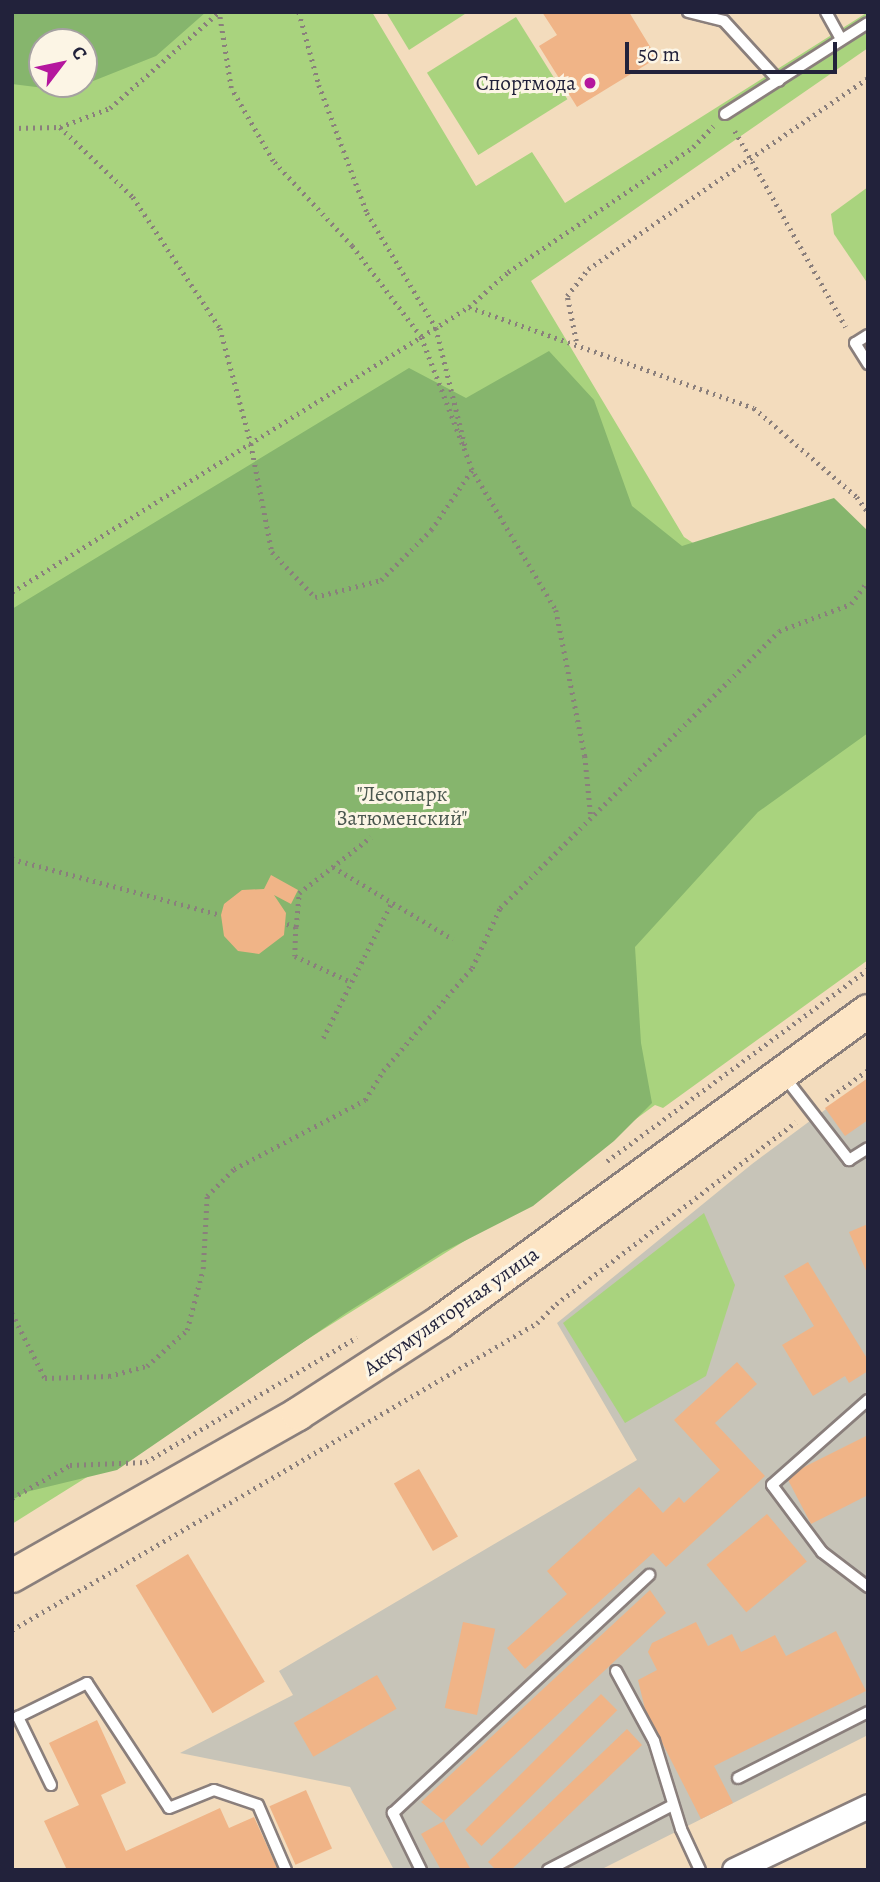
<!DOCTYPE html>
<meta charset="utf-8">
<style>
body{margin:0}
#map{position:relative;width:880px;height:1882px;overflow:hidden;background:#f3dcbd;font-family:Alegreya,serif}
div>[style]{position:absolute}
.industrial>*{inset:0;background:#c7c4b8}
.green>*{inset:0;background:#a9d37e;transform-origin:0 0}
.forest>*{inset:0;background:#86b56d}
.building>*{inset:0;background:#f0b487;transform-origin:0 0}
.path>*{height:4.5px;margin-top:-2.25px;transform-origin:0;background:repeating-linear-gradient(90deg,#8a7f7c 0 2px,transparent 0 7px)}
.roads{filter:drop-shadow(2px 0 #8a7f7c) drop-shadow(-2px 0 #8a7f7c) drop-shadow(0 2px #8a7f7c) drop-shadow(0 -2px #8a7f7c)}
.lane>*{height:10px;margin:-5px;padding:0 5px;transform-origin:5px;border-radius:5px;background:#fff}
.street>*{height:23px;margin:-11.5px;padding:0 11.5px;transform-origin:11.5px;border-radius:11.5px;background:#fff}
.secondary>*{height:32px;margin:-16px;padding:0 16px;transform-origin:16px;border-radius:16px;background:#fde5c5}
.dots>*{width:19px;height:19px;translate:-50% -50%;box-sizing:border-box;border:4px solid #fcf5e5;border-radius:50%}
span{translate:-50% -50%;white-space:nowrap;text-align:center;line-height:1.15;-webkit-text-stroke:6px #fcf5e5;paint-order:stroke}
.poi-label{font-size:21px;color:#22223b}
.right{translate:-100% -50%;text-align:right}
.park-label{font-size:21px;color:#4a574f}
.street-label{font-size:21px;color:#22223b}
.frame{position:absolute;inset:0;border:14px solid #22223b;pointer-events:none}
.north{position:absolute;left:28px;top:28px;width:70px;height:70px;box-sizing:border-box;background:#fcf5e5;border:2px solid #a5a1a1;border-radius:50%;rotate:58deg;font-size:19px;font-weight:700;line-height:28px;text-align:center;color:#22223b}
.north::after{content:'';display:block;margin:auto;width:24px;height:32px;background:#b5179e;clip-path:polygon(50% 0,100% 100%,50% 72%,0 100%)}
.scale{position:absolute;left:625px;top:42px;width:212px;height:32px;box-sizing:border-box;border:4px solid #22223b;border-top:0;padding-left:9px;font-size:21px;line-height:24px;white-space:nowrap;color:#22223b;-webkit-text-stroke:5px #fcf5e5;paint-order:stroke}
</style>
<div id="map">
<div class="industrial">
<i style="clip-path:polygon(868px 1078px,868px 1735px,600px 1870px,394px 1870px,350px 1787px,180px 1753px,293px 1695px,279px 1671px,637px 1460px,557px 1323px,752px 1164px)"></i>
</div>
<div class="green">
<i style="clip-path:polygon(evenodd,12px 12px,372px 12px,476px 186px,532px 152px,565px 203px,868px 12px,868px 48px,531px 281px,684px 537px,781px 601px,868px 602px,868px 960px,663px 1108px,655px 1105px,498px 1220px,12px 1524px,12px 12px,42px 42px,84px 42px,84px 84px,42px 84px,42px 42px)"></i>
<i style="clip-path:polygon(386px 12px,468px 12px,409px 50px)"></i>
<i style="left:516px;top:17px;width:97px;height:105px;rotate:58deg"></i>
<i style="clip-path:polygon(868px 187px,868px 284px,834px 234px,831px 214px)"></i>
<i style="clip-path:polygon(704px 1213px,735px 1285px,706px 1376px,625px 1423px,563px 1323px)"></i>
</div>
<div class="forest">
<i style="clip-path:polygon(evenodd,12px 12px,206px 12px,156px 56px,68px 91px,12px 84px,12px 12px,42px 42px,84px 42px,84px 84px,42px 84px,42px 42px)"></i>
<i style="clip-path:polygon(549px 351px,594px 400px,632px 506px,682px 546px,834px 498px,868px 531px,868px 733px,758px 812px,635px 947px,641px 1043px,652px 1103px,614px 1141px,533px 1206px,443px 1252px,346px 1313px,117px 1470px,26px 1492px,12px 1500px,12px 609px,409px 368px,466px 398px)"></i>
</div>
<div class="building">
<i style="clip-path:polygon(542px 12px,629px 12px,657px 58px,577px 107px,539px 46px,557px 35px)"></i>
<i style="clip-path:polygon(271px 875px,298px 890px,291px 904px,274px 895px,286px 913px,284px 935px,259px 954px,238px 951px,224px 936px,221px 915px,224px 904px,242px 890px,264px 889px)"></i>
<i style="clip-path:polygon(868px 1078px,868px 1120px,845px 1136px,825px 1108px)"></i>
<i style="clip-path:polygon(868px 1224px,868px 1275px,849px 1232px)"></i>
<i style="clip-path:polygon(808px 1262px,868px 1360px,868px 1371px,849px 1383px,845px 1376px,813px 1396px,782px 1345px,814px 1326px,784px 1276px)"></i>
<i style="clip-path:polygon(737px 1362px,757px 1384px,715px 1423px,765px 1476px,666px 1567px,653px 1553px,525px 1669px,507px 1648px,567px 1594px,547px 1571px,639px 1487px,663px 1513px,679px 1497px,684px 1503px,720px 1470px,674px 1420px)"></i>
<i style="clip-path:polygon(868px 1435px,868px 1495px,811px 1524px,786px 1476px)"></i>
<i style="left:419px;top:1469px;width:78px;height:29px;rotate:60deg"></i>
<i style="left:767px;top:1514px;width:62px;height:79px;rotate:50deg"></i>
<i style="left:188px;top:1554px;width:149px;height:61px;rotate:59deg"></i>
<i style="clip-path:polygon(650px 1590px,666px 1613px,444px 1821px,471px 1870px,441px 1870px,421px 1834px,444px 1821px,421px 1802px)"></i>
<i style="left:463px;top:1622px;width:33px;height:88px;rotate:12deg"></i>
<i style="clip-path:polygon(696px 1622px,708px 1646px,732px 1634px,741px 1652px,775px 1635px,786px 1656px,836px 1631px,866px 1691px,714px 1766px,733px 1803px,701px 1819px,645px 1709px,638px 1680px,657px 1670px,648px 1652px,652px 1643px)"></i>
<i style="left:377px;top:1675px;width:39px;height:96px;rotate:60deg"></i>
<i style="left:601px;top:1694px;width:23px;height:192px;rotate:45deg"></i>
<i style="clip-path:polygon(97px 1720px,126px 1783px,101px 1795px,126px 1851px,220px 1808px,229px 1828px,254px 1817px,278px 1870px,67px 1870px,44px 1821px,79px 1805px,49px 1743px)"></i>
<i style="clip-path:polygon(627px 1729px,642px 1745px,511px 1870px,496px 1870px,488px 1862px)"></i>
<i style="left:306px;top:1790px;width:64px;height:40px;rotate:66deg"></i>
</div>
<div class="path">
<i style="left:299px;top:12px;width:76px;rotate:74.7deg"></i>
<i style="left:319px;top:85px;width:137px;rotate:69.4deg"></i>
<i style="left:367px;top:213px;width:134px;rotate:59deg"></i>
<i style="left:436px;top:328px;width:125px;rotate:76.1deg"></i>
<i style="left:60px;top:127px;width:101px;rotate:43.8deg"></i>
<i style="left:133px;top:197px;width:157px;rotate:56.4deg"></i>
<i style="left:220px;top:328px;width:120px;rotate:75deg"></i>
<i style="left:251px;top:444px;width:110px;rotate:79deg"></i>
<i style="left:272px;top:552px;width:62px;rotate:46.3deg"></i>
<i style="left:315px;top:597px;width:68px;rotate:-14.4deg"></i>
<i style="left:381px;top:580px;width:71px;rotate:-45deg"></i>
<i style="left:431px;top:530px;width:73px;rotate:-55.7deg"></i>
<i style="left:472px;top:470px;width:142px;rotate:-111deg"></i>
<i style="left:421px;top:337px;width:114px;rotate:-127.2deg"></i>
<i style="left:352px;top:246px;width:116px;rotate:-132.9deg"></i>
<i style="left:273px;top:161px;width:84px;rotate:-119.9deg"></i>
<i style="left:231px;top:88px;width:77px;rotate:-99deg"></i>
<i style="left:12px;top:128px;width:48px;rotate:-1.2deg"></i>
<i style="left:60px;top:127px;width:53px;rotate:-20.8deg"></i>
<i style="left:110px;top:108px;width:145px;rotate:-41.4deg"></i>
<i style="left:735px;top:131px;width:225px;rotate:60.5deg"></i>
<i style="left:469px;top:307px;width:302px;rotate:19.5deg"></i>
<i style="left:754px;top:408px;width:136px;rotate:40.8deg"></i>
<i style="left:857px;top:497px;width:19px;rotate:54deg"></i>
<i style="left:576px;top:341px;width:46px;rotate:-101.3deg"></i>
<i style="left:567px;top:296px;width:34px;rotate:-52deg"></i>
<i style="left:588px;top:269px;width:339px;rotate:-34.3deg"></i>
<i style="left:471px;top:468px;width:165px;rotate:59.1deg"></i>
<i style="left:556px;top:610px;width:149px;rotate:78.8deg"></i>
<i style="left:585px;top:756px;width:61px;rotate:84.4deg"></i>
<i style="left:12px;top:592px;width:539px;rotate:-31.95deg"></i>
<i style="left:469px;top:307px;width:52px;rotate:-41.9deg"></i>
<i style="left:508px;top:272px;width:223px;rotate:-34deg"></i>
<i style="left:693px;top:147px;width:29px;rotate:-46deg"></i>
<i style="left:12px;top:859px;width:216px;rotate:15deg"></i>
<i style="left:333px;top:867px;width:140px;rotate:31deg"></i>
<i style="left:287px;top:924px;width:9px;rotate:18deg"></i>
<i style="left:296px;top:927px;width:29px;rotate:92deg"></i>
<i style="left:295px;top:956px;width:62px;rotate:24.9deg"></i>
<i style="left:296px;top:927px;width:34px;rotate:-85deg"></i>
<i style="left:299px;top:893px;width:91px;rotate:-37.9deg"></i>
<i style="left:323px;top:1038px;width:153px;rotate:-63.1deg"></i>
<i style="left:826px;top:1100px;width:52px;rotate:-35.5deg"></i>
<i style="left:607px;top:1161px;width:324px;rotate:-36.3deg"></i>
<i style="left:12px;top:1313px;width:73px;rotate:63.1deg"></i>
<i style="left:45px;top:1378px;width:64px;rotate:-1.8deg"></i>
<i style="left:109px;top:1376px;width:39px;rotate:-15deg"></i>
<i style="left:147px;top:1366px;width:54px;rotate:-42deg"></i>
<i style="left:187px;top:1330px;width:63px;rotate:-75.3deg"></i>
<i style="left:203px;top:1269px;width:73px;rotate:-86.9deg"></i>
<i style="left:207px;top:1196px;width:38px;rotate:-45deg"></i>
<i style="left:234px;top:1169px;width:148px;rotate:-27.8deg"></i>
<i style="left:365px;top:1100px;width:34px;rotate:-58deg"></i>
<i style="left:383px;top:1071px;width:136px;rotate:-49.2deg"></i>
<i style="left:472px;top:968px;width:66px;rotate:-65deg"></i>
<i style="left:500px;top:908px;width:393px;rotate:-44.8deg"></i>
<i style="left:779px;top:631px;width:77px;rotate:-20.6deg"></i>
<i style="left:851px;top:604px;width:29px;rotate:-54deg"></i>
<i style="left:12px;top:1498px;width:67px;rotate:-29.6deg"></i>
<i style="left:70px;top:1465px;width:76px;rotate:-2.3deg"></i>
<i style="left:146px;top:1462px;width:245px;rotate:-30.6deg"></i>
<i style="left:12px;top:1630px;width:608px;rotate:-30.32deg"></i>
<i style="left:537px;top:1323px;width:27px;rotate:-45deg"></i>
<i style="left:556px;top:1304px;width:301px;rotate:-37.2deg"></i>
</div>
<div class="roads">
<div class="lane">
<i style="left:688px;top:12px;width:37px;rotate:14deg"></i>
<i style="left:724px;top:21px;width:81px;rotate:47.5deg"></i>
<i style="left:826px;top:12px;width:31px;rotate:61deg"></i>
<i style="left:725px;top:114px;width:169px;rotate:-32.5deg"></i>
<i style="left:868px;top:335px;width:15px;rotate:148deg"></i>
<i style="left:855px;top:343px;width:25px;rotate:58deg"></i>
<i style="left:783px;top:1075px;width:108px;rotate:52.2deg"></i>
<i style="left:849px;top:1160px;width:22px;rotate:-32deg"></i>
<i style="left:868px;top:1400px;width:128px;rotate:138.5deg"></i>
<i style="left:772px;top:1485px;width:84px;rotate:53.3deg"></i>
<i style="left:822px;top:1552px;width:58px;rotate:37.3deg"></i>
<i style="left:616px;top:1671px;width:80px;rotate:61.5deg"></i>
<i style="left:654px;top:1741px;width:92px;rotate:72.9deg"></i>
<i style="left:681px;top:1829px;width:45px;rotate:65.1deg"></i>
<i style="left:738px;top:1778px;width:146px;rotate:-26.9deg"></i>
<i style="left:51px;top:1785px;width:76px;rotate:-115.9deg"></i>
<i style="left:18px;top:1717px;width:77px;rotate:-26.2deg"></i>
<i style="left:87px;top:1683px;width:149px;rotate:56.7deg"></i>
<i style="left:169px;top:1808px;width:48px;rotate:-21.8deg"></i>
<i style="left:214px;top:1790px;width:46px;rotate:18.8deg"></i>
<i style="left:258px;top:1805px;width:71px;rotate:66.7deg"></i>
<i style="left:421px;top:1870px;width:64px;rotate:-116.2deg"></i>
<i style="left:393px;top:1813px;width:350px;rotate:-42.9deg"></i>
<i style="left:548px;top:1870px;width:141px;rotate:-27.5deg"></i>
</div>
<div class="street">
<i style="left:734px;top:1870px;width:148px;rotate:-25.5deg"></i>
</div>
<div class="secondary">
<i style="left:12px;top:1576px;width:329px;rotate:-29.5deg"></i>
<i style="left:298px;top:1414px;width:169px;rotate:-32.9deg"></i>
<i style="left:440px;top:1322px;width:529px;rotate:-36deg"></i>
</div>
</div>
<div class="dots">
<i style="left:590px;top:83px;background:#b5179e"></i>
</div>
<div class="poi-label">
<span class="right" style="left:576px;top:83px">Спортмода</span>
</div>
<div class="park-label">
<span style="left:402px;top:806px">"Лесопарк<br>Затюменский"</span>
</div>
<div class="street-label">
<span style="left:451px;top:1311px;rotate:-35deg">Аккумуляторная улица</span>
</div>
<div class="frame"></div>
<div class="north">С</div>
<div class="scale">50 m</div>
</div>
